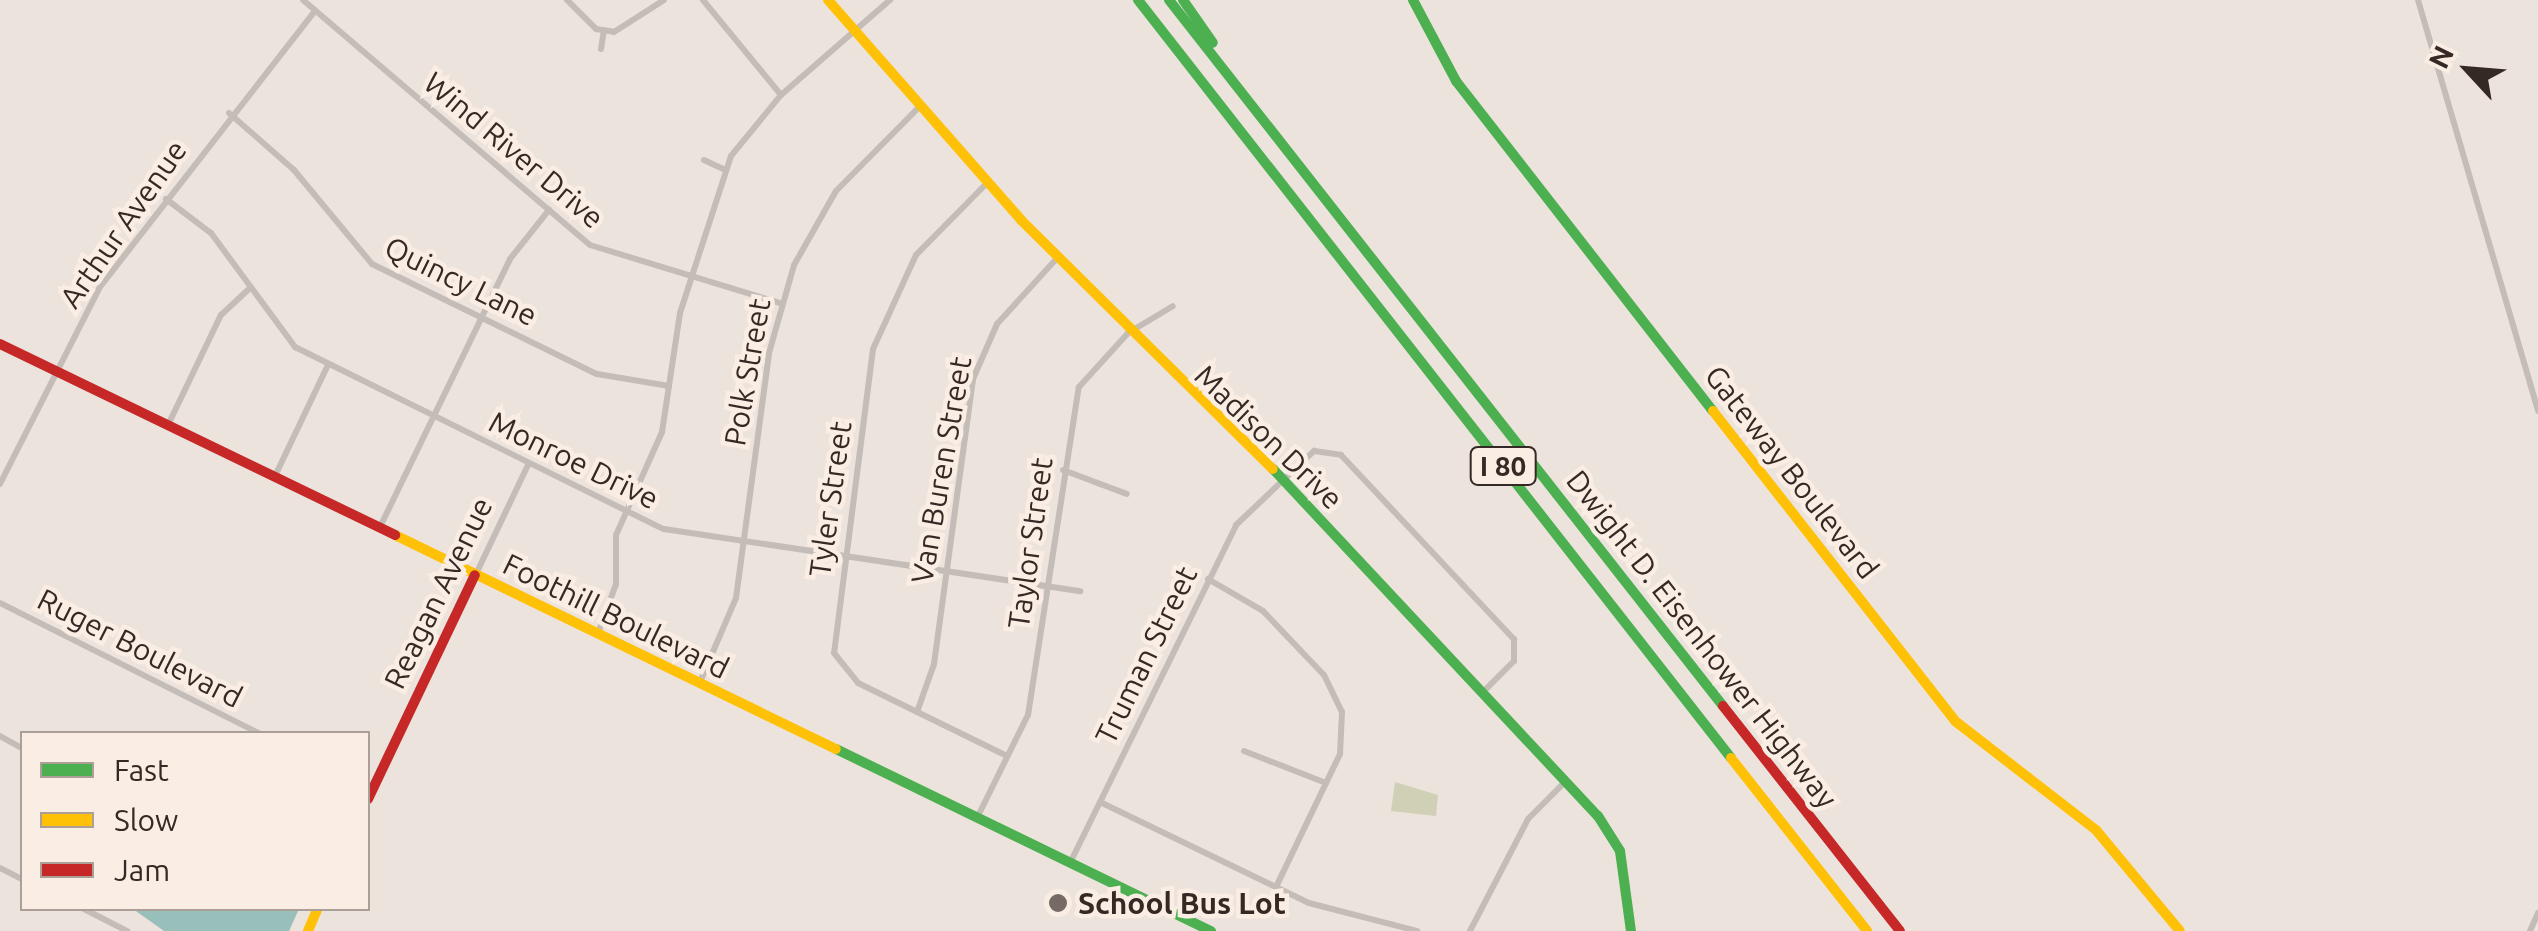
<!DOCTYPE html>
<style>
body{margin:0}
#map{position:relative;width:2538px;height:931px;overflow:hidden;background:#ece3dd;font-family:Ubuntu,sans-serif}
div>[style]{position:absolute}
.green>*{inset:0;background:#cfd0b6}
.water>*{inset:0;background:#99bfbb}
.street>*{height:6px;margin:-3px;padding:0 3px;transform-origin:3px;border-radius:3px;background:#c4bcb7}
.fast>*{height:10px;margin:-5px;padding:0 5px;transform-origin:5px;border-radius:5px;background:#4caf50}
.slow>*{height:10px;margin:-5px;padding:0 5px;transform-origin:5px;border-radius:5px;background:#ffc107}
.jam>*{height:10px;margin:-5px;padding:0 5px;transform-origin:5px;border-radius:5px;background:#c62828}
.dots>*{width:28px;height:28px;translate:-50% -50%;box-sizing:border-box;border:5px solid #faede3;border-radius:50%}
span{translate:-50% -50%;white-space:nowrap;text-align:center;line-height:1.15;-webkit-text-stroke:9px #faede3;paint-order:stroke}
.shield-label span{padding:2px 8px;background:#faede3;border:2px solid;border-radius:8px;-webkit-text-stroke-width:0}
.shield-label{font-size:28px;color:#352925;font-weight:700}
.street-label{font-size:30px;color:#352925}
.poi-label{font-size:30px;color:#352925;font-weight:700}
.left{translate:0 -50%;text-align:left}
.legend{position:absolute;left:20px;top:731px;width:350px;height:180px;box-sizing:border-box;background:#faede3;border:2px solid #ab9f97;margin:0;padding:12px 18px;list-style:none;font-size:30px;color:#352925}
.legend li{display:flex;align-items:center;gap:20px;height:50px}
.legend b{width:50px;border:2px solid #ab9f97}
.north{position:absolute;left:2418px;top:20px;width:100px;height:100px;-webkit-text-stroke:8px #faede3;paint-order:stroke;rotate:296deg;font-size:28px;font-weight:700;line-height:40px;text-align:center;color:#352925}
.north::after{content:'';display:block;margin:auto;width:35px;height:45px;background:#352925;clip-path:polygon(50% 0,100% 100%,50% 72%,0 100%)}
</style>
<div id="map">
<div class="green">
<i style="clip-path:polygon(1395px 782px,1438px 795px,1436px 816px,1391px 811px)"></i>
</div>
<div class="water">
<i style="clip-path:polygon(133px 909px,299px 908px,299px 909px,289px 931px,164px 931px)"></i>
</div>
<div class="street">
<i style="left:303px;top:0;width:377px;rotate:40.5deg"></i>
<i style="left:590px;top:245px;width:199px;rotate:17deg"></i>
<i style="left:567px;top:0;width:41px;rotate:45deg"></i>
<i style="left:596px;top:29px;width:18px;rotate:9deg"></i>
<i style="left:614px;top:32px;width:59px;rotate:-32.6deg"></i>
<i style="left:703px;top:0;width:123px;rotate:50.6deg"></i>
<i style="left:2418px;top:0;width:428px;rotate:73.7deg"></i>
<i style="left:601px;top:49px;width:19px;rotate:-81deg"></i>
<i style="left:229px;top:113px;width:86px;rotate:41.2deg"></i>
<i style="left:294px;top:170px;width:122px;rotate:50.3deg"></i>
<i style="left:372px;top:264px;width:250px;rotate:26.1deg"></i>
<i style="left:597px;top:374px;width:73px;rotate:9.5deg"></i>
<i style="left:704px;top:160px;width:23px;rotate:25deg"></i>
<i style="left:987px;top:183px;width:101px;rotate:134.6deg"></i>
<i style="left:916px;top:255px;width:103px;rotate:114.6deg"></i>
<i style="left:873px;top:349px;width:306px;rotate:97.3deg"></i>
<i style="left:834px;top:653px;width:38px;rotate:51deg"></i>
<i style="left:858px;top:683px;width:166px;rotate:26.1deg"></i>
<i style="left:166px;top:199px;width:56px;rotate:37.1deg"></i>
<i style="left:211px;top:233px;width:142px;rotate:53.6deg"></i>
<i style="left:295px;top:347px;width:411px;rotate:26.3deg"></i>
<i style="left:664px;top:529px;width:421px;rotate:8.5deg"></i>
<i style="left:168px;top:425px;width:122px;rotate:-64.3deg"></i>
<i style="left:221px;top:315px;width:40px;rotate:-43deg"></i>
<i style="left:1063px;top:470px;width:68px;rotate:20.6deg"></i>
<i style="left:275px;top:476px;width:123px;rotate:-64.5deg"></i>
<i style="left:0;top:484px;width:221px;rotate:-63.1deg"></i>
<i style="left:100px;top:287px;width:350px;rotate:-52.1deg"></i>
<i style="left:379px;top:529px;width:300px;rotate:-64.1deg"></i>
<i style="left:510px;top:259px;width:63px;rotate:-51.5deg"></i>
<i style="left:476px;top:574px;width:123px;rotate:-64.5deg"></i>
<i style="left:1208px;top:579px;width:64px;rotate:30.2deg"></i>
<i style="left:1263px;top:611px;width:88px;rotate:46.4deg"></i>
<i style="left:1324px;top:675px;width:41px;rotate:64.1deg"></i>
<i style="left:1342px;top:712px;width:42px;rotate:92.7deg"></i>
<i style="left:1340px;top:754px;width:148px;rotate:115.7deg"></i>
<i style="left:0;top:603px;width:291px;rotate:26.7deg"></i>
<i style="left:598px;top:633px;width:52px;rotate:-69.8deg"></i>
<i style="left:616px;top:584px;width:49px;rotate:-90deg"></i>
<i style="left:616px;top:535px;width:113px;rotate:-65.9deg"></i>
<i style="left:662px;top:432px;width:120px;rotate:-81.4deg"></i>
<i style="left:680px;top:313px;width:165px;rotate:-72deg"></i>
<i style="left:731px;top:156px;width:79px;rotate:-50.7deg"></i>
<i style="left:781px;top:95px;width:145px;rotate:-41.1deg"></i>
<i style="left:700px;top:682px;width:91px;rotate:-66.8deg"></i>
<i style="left:736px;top:598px;width:247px;rotate:-82.3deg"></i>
<i style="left:769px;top:353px;width:91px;rotate:-74.1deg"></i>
<i style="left:794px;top:265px;width:85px;rotate:-60.4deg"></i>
<i style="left:836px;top:191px;width:118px;rotate:-45.3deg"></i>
<i style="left:917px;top:712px;width:51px;rotate:-70.5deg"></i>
<i style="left:934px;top:664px;width:288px;rotate:-82.2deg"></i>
<i style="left:973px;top:379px;width:60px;rotate:-66.4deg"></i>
<i style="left:997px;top:324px;width:89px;rotate:-47.7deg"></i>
<i style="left:0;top:736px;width:25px;rotate:29deg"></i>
<i style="left:1244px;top:751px;width:88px;rotate:21.3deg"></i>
<i style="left:1100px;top:802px;width:232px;rotate:25.8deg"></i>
<i style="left:1309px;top:903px;width:112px;rotate:14.5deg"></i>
<i style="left:977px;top:818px;width:115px;rotate:-63.7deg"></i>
<i style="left:1028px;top:715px;width:332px;rotate:-81.2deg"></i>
<i style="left:1079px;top:387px;width:73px;rotate:-47.8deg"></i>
<i style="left:1128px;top:333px;width:52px;rotate:-31deg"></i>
<i style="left:1070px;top:863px;width:377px;rotate:-63.8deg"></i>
<i style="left:1236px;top:525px;width:108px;rotate:-43.5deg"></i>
<i style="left:1314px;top:451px;width:27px;rotate:8deg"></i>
<i style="left:1341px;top:455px;width:253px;rotate:46.8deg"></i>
<i style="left:1514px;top:639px;width:22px;rotate:90deg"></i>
<i style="left:1514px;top:661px;width:44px;rotate:135deg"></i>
<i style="left:0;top:868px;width:25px;rotate:27deg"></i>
<i style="left:82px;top:908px;width:51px;rotate:27.1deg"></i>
<i style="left:1470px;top:931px;width:126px;rotate:-62.6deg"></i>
<i style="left:1528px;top:819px;width:52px;rotate:-45deg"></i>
<i style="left:2530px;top:931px;width:20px;rotate:-66deg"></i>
</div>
<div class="fast">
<i style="left:1138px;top:0;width:962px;rotate:51.96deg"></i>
<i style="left:1169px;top:0;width:897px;rotate:51.88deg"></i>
<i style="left:1183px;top:0;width:52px;rotate:55.1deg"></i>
<i style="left:1413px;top:0;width:92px;rotate:62deg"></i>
<i style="left:1456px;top:81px;width:418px;rotate:52.1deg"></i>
<i style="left:1273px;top:469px;width:475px;rotate:46.9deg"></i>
<i style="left:1598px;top:816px;width:41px;rotate:57.8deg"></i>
<i style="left:1620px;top:851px;width:81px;rotate:82.2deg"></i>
<i style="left:836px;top:749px;width:417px;rotate:25.9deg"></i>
</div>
<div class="slow">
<i style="left:828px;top:0;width:293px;rotate:48.7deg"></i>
<i style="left:1021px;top:220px;width:354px;rotate:44.7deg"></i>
<i style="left:1713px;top:411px;width:393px;rotate:52deg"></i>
<i style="left:1955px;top:721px;width:178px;rotate:37.7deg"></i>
<i style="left:2096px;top:830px;width:131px;rotate:50.3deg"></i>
<i style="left:395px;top:535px;width:490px;rotate:25.9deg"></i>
<i style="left:1731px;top:758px;width:220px;rotate:51.8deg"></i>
<i style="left:308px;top:931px;width:25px;rotate:-67deg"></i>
</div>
<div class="jam">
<i style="left:0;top:344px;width:439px;rotate:25.8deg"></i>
<i style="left:1723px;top:706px;width:286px;rotate:51.8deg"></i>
<i style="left:368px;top:799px;width:248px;rotate:-64.5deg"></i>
</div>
<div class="dots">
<i style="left:1058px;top:903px;background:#756a65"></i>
</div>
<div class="shield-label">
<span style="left:1503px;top:466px">I 80</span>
</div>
<div class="street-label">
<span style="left:514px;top:150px;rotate:40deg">Wind River Drive</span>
<span style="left:123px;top:224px;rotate:-55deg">Arthur Avenue</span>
<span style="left:461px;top:281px;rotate:26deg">Quincy Lane</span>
<span style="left:747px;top:372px;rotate:-80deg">Polk Street</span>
<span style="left:1269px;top:437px;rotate:44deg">Madison Drive</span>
<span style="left:574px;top:460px;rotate:26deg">Monroe Drive</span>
<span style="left:941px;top:470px;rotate:-80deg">Van Buren Street</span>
<span style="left:1792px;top:472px;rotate:52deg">Gateway Boulevard</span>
<span style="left:830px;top:499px;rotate:-82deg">Tyler Street</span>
<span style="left:1030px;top:543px;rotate:-82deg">Taylor Street</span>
<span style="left:438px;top:593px;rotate:-64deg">Reagan Avenue</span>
<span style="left:616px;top:616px;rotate:26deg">Foothill Boulevard</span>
<span style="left:1702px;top:639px;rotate:52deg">Dwight D. Eisenhower Highway</span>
<span style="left:140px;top:648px;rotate:27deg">Ruger Boulevard</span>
<span style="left:1146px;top:655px;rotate:-64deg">Truman Street</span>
</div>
<div class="poi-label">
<span class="left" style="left:1078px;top:903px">School Bus Lot</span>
</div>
<ul class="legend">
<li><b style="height:12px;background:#4caf50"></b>Fast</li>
<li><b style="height:12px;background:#ffc107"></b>Slow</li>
<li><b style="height:12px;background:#c62828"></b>Jam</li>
</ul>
<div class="north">N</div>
</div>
